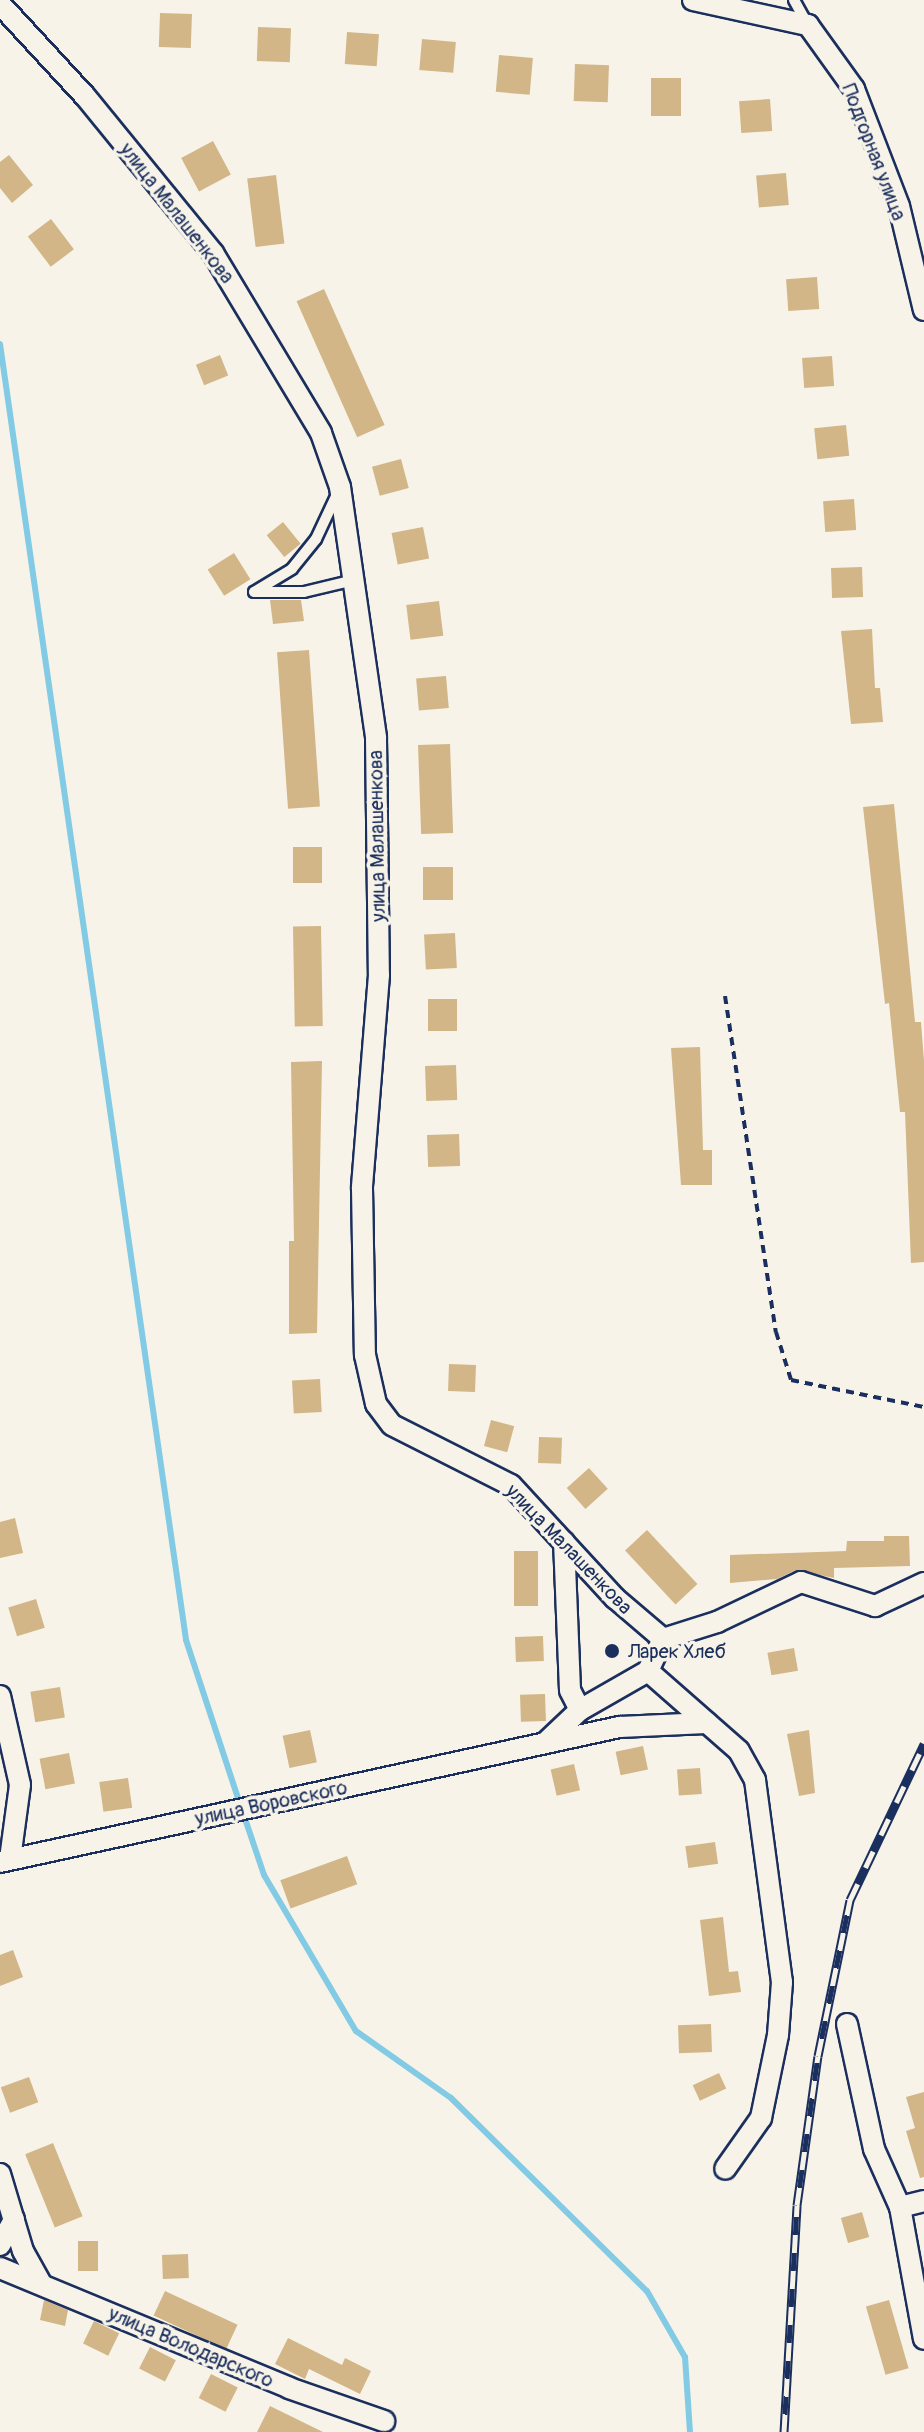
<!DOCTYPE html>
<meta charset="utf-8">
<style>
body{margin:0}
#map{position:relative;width:924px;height:2432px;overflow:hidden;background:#f7f3e8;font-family:Pangolin,sans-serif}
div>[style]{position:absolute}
.stream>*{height:6px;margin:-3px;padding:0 3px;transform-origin:3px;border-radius:3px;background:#83cbe4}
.building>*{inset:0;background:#d2b687;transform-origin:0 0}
.path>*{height:4px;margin-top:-2px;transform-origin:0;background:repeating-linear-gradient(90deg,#1b2f5e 0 8px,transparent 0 14px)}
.roads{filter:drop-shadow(2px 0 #1b2f5e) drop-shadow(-2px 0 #1b2f5e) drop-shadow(0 2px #1b2f5e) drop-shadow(0 -2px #1b2f5e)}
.lane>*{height:10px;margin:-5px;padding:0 5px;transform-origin:5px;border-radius:5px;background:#f7f3e8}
.street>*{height:20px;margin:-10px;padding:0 10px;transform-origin:10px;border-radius:10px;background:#f7f3e8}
.rail>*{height:9px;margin-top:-4.5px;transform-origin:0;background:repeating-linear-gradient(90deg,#f7f3e8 0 18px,#1b2f5e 0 36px);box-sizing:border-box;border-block:2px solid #1b2f5e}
.dots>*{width:22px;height:22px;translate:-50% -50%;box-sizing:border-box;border:4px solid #f7f3e8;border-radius:50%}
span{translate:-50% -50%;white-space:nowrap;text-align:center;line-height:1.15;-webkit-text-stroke:7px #f7f3e8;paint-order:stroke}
.street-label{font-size:20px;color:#1b2f5e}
.poi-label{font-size:20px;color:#1b2f5e}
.left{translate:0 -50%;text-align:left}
</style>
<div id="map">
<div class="stream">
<i style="left:0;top:344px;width:1309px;rotate:81.83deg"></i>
<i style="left:186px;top:1640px;width:169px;rotate:71.8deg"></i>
<i style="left:239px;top:1801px;width:78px;rotate:71.3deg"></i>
<i style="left:264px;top:1875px;width:181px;rotate:59.5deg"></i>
<i style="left:356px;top:2031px;width:116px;rotate:35.2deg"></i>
<i style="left:451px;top:2098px;width:275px;rotate:44.6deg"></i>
<i style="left:647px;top:2291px;width:76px;rotate:60.1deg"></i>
<i style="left:685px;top:2357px;width:75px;rotate:86.2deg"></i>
</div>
<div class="building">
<i style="left:160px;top:13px;width:32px;height:34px;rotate:2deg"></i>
<i style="left:258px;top:27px;width:33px;height:34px;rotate:2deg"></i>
<i style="left:347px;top:32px;width:32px;height:32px;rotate:4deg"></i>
<i style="left:422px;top:39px;width:34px;height:31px;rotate:5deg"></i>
<i style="left:499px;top:55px;width:34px;height:37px;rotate:5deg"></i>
<i style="left:575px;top:64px;width:34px;height:37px;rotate:2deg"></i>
<i style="left:651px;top:78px;width:30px;height:38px"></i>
<i style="left:770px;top:99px;width:32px;height:31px;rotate:86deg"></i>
<i style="left:213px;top:141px;width:38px;height:36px;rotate:62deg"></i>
<i style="clip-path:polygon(9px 155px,33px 185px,12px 203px,0 188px,0 162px)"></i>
<i style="left:786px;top:173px;width:32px;height:30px;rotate:85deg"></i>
<i style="left:276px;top:175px;width:69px;height:29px;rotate:83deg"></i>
<i style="left:51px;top:219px;width:38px;height:29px;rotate:53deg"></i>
<i style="left:817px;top:277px;width:32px;height:31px;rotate:86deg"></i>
<i style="left:324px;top:289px;width:149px;height:30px;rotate:66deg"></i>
<i style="left:220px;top:355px;width:22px;height:26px;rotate:68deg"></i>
<i style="left:832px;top:356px;width:30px;height:30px;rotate:86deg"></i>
<i style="left:846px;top:425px;width:31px;height:32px;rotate:84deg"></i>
<i style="left:401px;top:459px;width:30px;height:30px;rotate:75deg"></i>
<i style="left:854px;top:499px;width:31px;height:31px;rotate:86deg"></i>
<i style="left:283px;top:522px;width:28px;height:21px;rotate:51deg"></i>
<i style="left:423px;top:527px;width:32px;height:32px;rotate:79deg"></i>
<i style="left:234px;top:553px;width:31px;height:31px;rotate:58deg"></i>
<i style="left:862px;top:567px;width:30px;height:31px;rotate:88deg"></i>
<i style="clip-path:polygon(270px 600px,301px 600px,304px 621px,273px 624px)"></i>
<i style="left:439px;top:601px;width:35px;height:33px;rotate:83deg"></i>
<i style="clip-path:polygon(872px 629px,875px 688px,880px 688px,883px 722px,851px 724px,841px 631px)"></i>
<i style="left:309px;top:650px;width:157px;height:32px;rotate:86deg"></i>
<i style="left:446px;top:676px;width:32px;height:30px;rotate:85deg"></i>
<i style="left:450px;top:744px;width:89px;height:32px;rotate:88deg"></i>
<i style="clip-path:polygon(894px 804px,915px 1022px,921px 1022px,924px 1061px,924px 1262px,911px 1263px,905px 1112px,900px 1112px,889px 1003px,885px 1004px,863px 807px)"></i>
<i style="left:293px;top:847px;width:29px;height:36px"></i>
<i style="left:423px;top:867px;width:30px;height:33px"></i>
<i style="left:321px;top:926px;width:100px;height:28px;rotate:89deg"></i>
<i style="left:455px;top:933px;width:35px;height:31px;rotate:87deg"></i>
<i style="left:428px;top:999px;width:29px;height:32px"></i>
<i style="clip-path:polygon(700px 1047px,703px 1150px,712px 1150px,712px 1185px,681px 1185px,671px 1048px)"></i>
<i style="clip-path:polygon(322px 1061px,317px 1333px,289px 1334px,289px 1241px,294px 1241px,291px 1062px)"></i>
<i style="left:456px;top:1065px;width:35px;height:31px;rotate:88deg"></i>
<i style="left:459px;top:1134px;width:32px;height:32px;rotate:88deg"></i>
<i style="left:449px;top:1364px;width:27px;height:27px;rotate:2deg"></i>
<i style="left:320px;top:1379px;width:33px;height:28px;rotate:87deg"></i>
<i style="left:491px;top:1420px;width:24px;height:27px;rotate:15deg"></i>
<i style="left:539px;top:1437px;width:23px;height:26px;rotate:2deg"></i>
<i style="left:589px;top:1468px;width:28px;height:30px;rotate:48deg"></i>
<i style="clip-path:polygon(15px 1518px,23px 1553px,0 1558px,0 1522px)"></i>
<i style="left:647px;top:1530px;width:74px;height:30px;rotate:47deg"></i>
<i style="clip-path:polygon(884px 1536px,909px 1536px,910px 1566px,834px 1568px,834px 1578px,796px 1570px,777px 1579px,730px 1583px,730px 1555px,846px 1551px,847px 1541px,884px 1541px)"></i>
<i style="left:538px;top:1551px;width:55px;height:24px;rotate:90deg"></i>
<i style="left:36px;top:1599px;width:30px;height:29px;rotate:73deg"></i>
<i style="left:543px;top:1636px;width:25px;height:28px;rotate:88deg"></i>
<i style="left:794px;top:1648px;width:23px;height:27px;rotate:80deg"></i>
<i style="left:60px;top:1687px;width:31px;height:30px;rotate:81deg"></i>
<i style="left:545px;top:1694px;width:27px;height:25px;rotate:88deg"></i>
<i style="left:310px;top:1730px;width:33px;height:28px;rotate:78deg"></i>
<i style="clip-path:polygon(809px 1730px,815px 1793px,799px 1796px,787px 1734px)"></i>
<i style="left:643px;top:1746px;width:24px;height:28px;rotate:78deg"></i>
<i style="left:69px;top:1753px;width:31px;height:30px;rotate:79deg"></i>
<i style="left:574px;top:1764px;width:27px;height:24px;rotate:77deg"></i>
<i style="left:700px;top:1768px;width:26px;height:23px;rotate:86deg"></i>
<i style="left:128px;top:1778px;width:30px;height:29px;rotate:82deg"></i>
<i style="left:715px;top:1842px;width:22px;height:30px;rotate:82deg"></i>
<i style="left:347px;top:1856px;width:30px;height:71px;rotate:70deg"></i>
<i style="clip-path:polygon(723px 1917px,729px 1972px,738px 1971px,741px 1992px,709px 1996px,700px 1920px)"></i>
<i style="clip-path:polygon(13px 1950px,23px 1977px,0 1986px,0 1955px)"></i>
<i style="left:711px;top:2024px;width:28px;height:33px;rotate:88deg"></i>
<i style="left:719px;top:2073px;width:17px;height:29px;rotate:65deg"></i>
<i style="left:29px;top:2077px;width:27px;height:30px;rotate:70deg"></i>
<i style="clip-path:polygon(924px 2092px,924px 2177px,920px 2178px,906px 2131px,915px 2128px,906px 2097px)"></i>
<i style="left:53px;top:2143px;width:79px;height:30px;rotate:68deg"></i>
<i style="left:862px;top:2212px;width:26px;height:22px;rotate:74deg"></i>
<i style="left:78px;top:2241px;width:20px;height:30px"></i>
<i style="left:188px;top:2254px;width:24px;height:26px;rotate:88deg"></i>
<i style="left:165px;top:2291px;width:80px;height:27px;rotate:25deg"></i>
<i style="clip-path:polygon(44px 2300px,68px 2310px,65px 2326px,40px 2320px)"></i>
<i style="left:889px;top:2300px;width:71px;height:24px;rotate:74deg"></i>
<i style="left:94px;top:2321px;width:28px;height:25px;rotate:26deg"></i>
<i style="clip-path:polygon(288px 2338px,342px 2365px,345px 2358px,371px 2371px,360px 2394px,309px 2369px,305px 2379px,275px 2364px)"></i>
<i style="left:150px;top:2347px;width:29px;height:24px;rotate:27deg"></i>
<i style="left:211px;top:2374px;width:30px;height:27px;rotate:27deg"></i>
<i style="clip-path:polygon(270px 2406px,323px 2432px,257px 2432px)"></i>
</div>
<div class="path">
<i style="left:725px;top:996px;width:340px;rotate:81.4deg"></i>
<i style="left:776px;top:1332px;width:50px;rotate:72.6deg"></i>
<i style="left:791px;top:1380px;width:136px;rotate:11.5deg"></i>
</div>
<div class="roads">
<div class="lane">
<i style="left:794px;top:0;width:26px;rotate:61deg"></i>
<i style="left:338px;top:492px;width:52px;rotate:115.1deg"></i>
<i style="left:316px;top:539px;width:38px;rotate:129deg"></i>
<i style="left:292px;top:569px;width:44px;rotate:148.8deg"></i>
<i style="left:254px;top:592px;width:50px"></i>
<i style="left:304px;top:592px;width:51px;rotate:-13.5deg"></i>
</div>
<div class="street">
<i style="left:693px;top:0;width:118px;rotate:12.3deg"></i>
<i style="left:808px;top:25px;width:79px;rotate:54.3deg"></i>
<i style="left:854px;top:89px;width:125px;rotate:69deg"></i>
<i style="left:899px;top:206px;width:107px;rotate:76.5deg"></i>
<i style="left:0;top:4px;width:125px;rotate:47.3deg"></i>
<i style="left:85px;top:96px;width:203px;rotate:50.8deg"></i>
<i style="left:213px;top:253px;width:210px;rotate:59deg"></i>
<i style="left:321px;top:433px;width:57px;rotate:70.6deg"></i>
<i style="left:340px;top:487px;width:254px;rotate:81.8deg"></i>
<i style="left:376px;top:738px;width:237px;rotate:89.3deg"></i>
<i style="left:379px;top:975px;width:214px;rotate:94.6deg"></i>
<i style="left:362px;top:1188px;width:167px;rotate:89deg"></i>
<i style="left:365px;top:1355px;width:50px;rotate:77.3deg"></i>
<i style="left:376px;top:1404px;width:26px;rotate:53deg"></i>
<i style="left:392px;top:1425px;width:133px;rotate:26.8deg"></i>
<i style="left:511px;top:1485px;width:154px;rotate:47.4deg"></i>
<i style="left:615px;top:1598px;width:63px;rotate:40.5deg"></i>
<i style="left:648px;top:1671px;width:121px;rotate:41.3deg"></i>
<i style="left:739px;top:1751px;width:33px;rotate:61deg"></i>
<i style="left:755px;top:1780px;width:204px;rotate:82.4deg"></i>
<i style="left:782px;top:1982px;width:53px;rotate:94.3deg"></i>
<i style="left:778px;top:2035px;width:85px;rotate:101.6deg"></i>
<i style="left:761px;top:2118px;width:62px;rotate:125.2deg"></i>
<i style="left:0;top:1696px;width:91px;rotate:77.3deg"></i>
<i style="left:20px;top:1785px;width:75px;rotate:97.7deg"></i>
<i style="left:580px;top:1710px;width:78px;rotate:-29.8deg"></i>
<i style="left:648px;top:1671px;width:35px;rotate:-65deg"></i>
<i style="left:663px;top:1639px;width:57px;rotate:-17.5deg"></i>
<i style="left:717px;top:1622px;width:93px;rotate:-25.5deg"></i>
<i style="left:801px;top:1582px;width:78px;rotate:18deg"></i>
<i style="left:875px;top:1606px;width:54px;rotate:-25.1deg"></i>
<i style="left:545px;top:1743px;width:48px;rotate:-43.3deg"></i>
<i style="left:580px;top:1710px;width:22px;rotate:-117deg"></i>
<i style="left:570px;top:1690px;width:148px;rotate:-92.3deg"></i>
<i style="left:0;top:1862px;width:634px;rotate:-12.3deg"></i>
<i style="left:619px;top:1727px;width:88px;rotate:-2.6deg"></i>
<i style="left:847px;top:2024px;width:128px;rotate:77.8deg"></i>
<i style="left:874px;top:2149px;width:64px;rotate:65.9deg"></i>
<i style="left:900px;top:2207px;width:134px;rotate:79.7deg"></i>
<i style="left:0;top:2174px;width:80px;rotate:73.4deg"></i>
<i style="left:23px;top:2251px;width:37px;rotate:61deg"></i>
<i style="left:900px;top:2207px;width:25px;rotate:-14deg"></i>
<i style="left:0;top:2245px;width:29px;rotate:-61deg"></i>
<i style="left:0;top:2268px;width:313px;rotate:22.5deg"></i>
<i style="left:289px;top:2388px;width:101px;rotate:19.2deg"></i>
</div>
</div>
<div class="rail">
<i style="left:784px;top:2432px;width:227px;rotate:-86.7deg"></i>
<i style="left:797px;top:2205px;width:150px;rotate:-82deg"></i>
<i style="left:818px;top:2056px;width:159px;rotate:-78.4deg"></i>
<i style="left:850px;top:1900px;width:173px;rotate:-64.6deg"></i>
</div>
<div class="dots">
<i style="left:612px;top:1651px;background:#1b2f5e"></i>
</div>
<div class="street-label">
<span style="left:874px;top:152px;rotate:69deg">Подгорная улица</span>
<span style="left:177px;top:213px;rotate:52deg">улица Малашенкова</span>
<span style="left:377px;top:836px;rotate:-91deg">улица Малашенкова</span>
<span style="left:569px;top:1549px;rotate:46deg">улица Малашенкова</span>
<span style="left:271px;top:1803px;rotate:-12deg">улица Воровского</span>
<span style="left:191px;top:2347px;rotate:23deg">улица Володарского</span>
</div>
<div class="poi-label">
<span class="left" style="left:628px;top:1651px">Ларек Хлеб</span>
</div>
</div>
